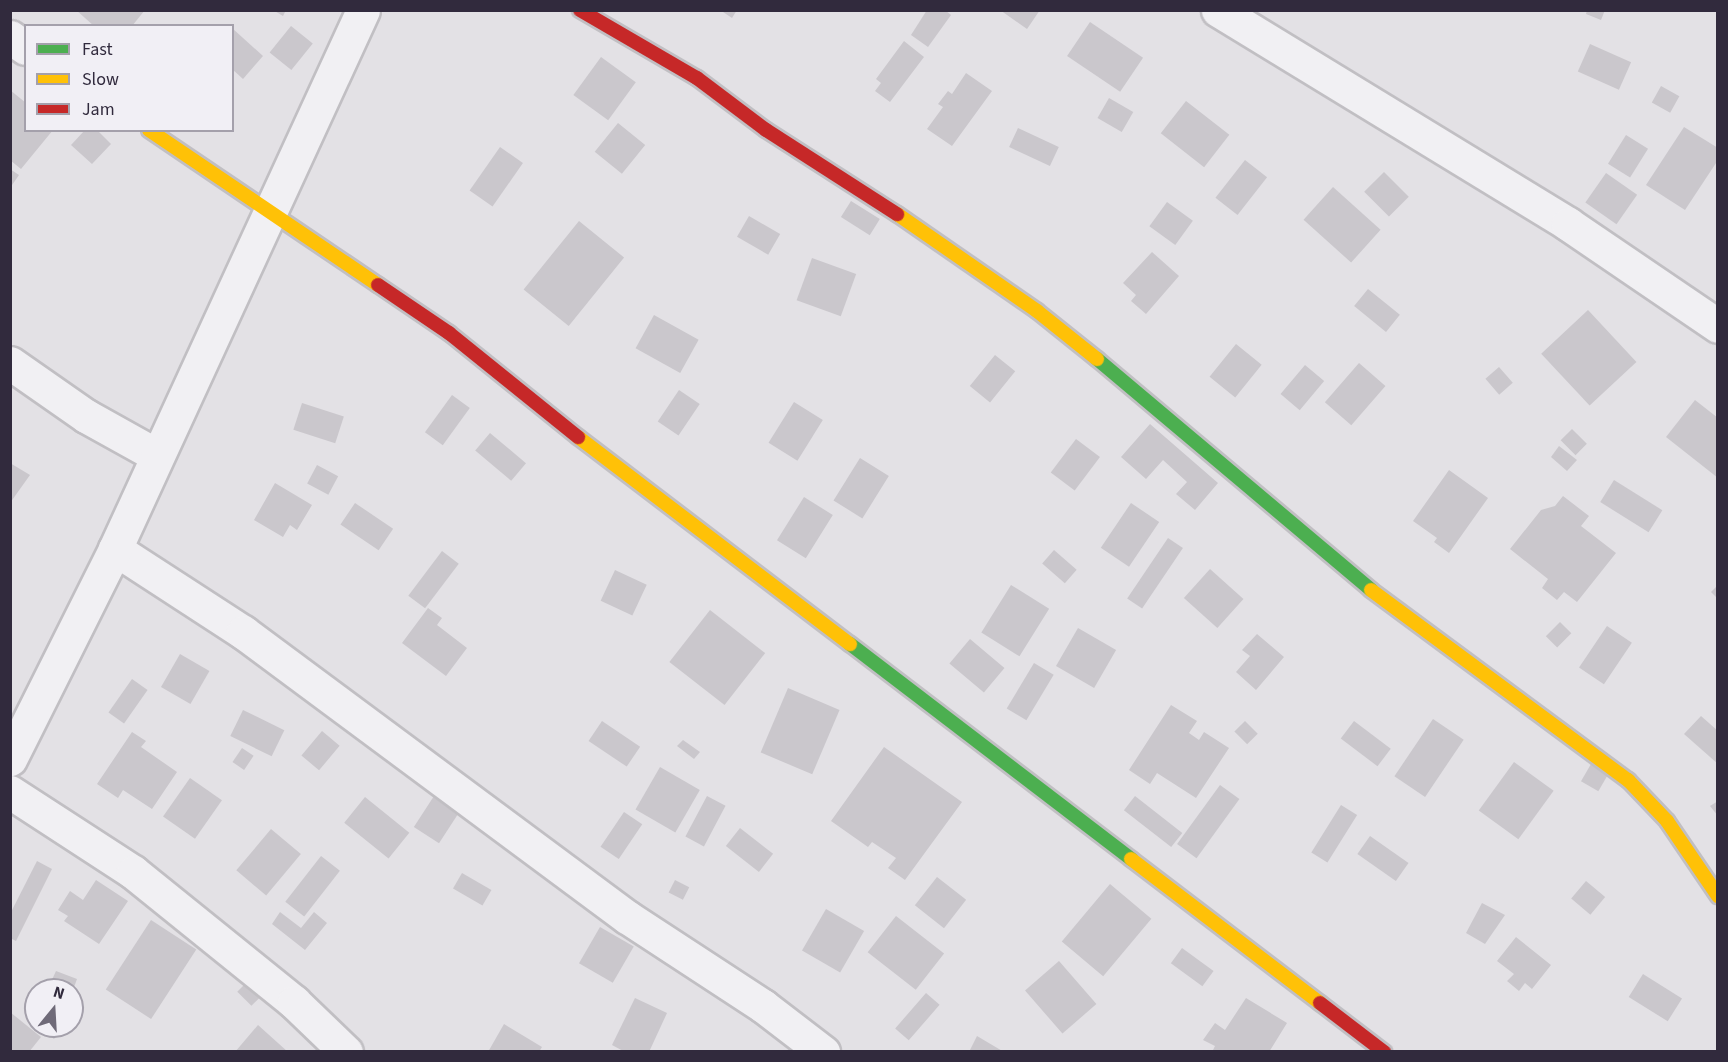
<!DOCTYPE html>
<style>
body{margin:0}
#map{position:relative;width:1728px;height:1062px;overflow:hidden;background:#e3e1e5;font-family:"Source Sans 3",sans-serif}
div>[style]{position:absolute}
.building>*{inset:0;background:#cac7cc;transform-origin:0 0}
.roads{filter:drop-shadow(2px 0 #c1bfc3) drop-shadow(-2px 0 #c1bfc3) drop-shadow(0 2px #c1bfc3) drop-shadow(0 -2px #c1bfc3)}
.street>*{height:33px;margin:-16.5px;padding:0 16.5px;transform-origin:16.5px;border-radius:16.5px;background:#f1f0f3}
.fast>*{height:14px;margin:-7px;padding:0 7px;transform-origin:7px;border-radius:7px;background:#4caf50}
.slow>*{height:14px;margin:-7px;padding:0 7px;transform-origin:7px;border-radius:7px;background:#ffc107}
.jam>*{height:14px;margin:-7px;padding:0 7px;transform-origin:7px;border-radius:7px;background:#c62828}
span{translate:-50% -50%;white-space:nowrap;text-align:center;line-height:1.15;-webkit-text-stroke:5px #f1eff5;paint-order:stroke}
.frame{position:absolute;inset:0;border:12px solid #312a3d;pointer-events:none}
.legend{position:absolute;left:24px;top:24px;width:210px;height:108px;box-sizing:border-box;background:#f1eff5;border:2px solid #a4a0ab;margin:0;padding:8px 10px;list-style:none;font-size:18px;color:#312a3d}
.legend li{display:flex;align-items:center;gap:12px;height:30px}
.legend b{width:30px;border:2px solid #a4a0ab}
.north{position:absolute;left:24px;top:978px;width:60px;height:60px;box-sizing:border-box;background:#f1eff5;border:2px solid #a4a0ab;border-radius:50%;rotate:18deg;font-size:16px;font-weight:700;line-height:24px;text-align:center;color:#312a3d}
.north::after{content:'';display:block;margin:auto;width:21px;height:27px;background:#6f6a78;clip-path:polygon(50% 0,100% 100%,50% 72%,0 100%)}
</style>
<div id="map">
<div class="building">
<i style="clip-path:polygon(76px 10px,145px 10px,132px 26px,94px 26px)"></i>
<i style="clip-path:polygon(273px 10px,286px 10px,283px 16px)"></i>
<i style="clip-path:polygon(720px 10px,737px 10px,732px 18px)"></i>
<i style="clip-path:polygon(927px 10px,945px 10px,951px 15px,928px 47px,911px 35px)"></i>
<i style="clip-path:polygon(1000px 10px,1040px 10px,1027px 29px)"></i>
<i style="clip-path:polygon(1587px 10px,1605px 10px,1601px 20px,1586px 14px)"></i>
<i style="left:1090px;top:22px;width:64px;height:41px;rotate:34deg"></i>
<i style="left:291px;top:26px;width:28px;height:34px;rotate:39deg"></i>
<i style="clip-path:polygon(232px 28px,263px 56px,243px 79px,232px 69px)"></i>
<i style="clip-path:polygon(904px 41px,924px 57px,890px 102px,875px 91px,881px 83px,876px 79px)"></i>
<i style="left:1590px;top:44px;width:45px;height:30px;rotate:24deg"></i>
<i style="left:601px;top:57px;width:43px;height:47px;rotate:36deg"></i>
<i style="clip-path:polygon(966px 73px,992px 91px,952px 146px,927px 129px,943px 107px,938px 104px,948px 91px,952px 94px)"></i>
<i style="left:1661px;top:86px;width:21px;height:19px;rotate:29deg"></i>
<i style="clip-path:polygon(10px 90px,26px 103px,26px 130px,53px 130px,21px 169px,10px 160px)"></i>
<i style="left:1109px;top:98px;width:28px;height:23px;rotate:30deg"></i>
<i style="left:1186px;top:101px;width:55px;height:41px;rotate:38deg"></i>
<i style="left:618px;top:123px;width:35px;height:37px;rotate:39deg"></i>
<i style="clip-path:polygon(1684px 127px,1718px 148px,1718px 160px,1685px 210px,1646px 185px)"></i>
<i style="left:1018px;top:128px;width:45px;height:21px;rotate:25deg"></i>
<i style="clip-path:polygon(85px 130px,97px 130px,111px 144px,92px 164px,71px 145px)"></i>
<i style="left:1626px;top:135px;width:26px;height:34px;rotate:32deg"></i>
<i style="left:500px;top:147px;width:28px;height:53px;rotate:35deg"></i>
<i style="left:1245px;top:160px;width:28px;height:48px;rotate:38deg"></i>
<i style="clip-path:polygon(10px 169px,19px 175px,10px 188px)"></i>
<i style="left:1384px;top:172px;width:35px;height:28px;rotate:45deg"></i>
<i style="left:1606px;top:173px;width:38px;height:36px;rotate:35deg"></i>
<i style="left:1333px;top:187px;width:64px;height:44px;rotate:42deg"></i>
<i style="left:851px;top:201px;width:34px;height:19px;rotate:32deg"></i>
<i style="left:1167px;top:202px;width:32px;height:30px;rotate:36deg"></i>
<i style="left:749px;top:216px;width:36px;height:24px;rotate:30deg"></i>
<i style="left:579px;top:221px;width:58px;height:88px;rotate:39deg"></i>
<i style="clip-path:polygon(1152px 252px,1179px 276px,1146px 314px,1131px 301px,1136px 295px,1123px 283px)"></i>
<i style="left:812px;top:258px;width:47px;height:45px;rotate:20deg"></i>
<i style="left:1368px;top:289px;width:41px;height:22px;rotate:39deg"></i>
<i style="left:1588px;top:310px;width:71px;height:64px;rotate:47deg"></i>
<i style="left:654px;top:315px;width:51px;height:38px;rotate:29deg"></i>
<i style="left:1236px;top:344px;width:33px;height:42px;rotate:39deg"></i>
<i style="left:995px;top:355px;width:26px;height:40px;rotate:39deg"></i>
<i style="left:1359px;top:363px;width:35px;height:52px;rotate:41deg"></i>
<i style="left:1305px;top:365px;width:25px;height:38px;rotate:40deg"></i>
<i style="left:1499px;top:367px;width:21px;height:18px;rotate:49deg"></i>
<i style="left:679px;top:390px;width:25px;height:38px;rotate:34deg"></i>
<i style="left:452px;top:395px;width:22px;height:46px;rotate:36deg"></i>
<i style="clip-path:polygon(1695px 400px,1718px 418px,1718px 478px,1666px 437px)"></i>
<i style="left:794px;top:402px;width:34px;height:48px;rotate:32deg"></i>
<i style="left:302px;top:403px;width:44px;height:28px;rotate:18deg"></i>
<i style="clip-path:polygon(1150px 424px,1218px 483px,1195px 510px,1176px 494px,1187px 482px,1163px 460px,1146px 479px,1121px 457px)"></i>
<i style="left:1572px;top:429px;width:21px;height:16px;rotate:45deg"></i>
<i style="left:490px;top:433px;width:47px;height:23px;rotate:40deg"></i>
<i style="left:1076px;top:439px;width:30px;height:42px;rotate:37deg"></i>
<i style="clip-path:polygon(1559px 446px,1577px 460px,1567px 471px,1551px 457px)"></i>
<i style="left:860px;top:458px;width:34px;height:50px;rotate:32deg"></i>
<i style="clip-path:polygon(10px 463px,30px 475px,10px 503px)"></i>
<i style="left:317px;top:465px;width:24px;height:21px;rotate:28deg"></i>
<i style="clip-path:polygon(1449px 470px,1488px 498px,1449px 553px,1434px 542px,1437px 538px,1413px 521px)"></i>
<i style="left:1614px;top:480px;width:57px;height:26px;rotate:32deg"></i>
<i style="clip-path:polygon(275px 483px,312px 505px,297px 530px,290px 525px,283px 537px,254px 520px)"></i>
<i style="clip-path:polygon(1563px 496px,1589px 516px,1581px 526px,1616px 553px,1577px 602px,1564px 592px,1557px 600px,1542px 588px,1548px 579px,1510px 549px,1541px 510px,1555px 506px)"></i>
<i style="left:804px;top:497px;width:34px;height:51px;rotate:32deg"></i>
<i style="left:355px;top:503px;width:46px;height:26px;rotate:34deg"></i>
<i style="left:1131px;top:503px;width:34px;height:54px;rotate:34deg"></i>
<i style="left:1168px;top:538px;width:18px;height:73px;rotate:34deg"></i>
<i style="left:1054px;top:550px;width:30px;height:18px;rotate:41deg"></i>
<i style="left:442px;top:551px;width:21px;height:56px;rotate:37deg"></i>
<i style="left:1210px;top:569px;width:45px;height:39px;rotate:42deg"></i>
<i style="left:615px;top:570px;width:35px;height:34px;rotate:25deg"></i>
<i style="left:1011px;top:585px;width:45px;height:56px;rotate:32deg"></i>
<i style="clip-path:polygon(1718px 585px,1718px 599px,1711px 592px)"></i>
<i style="clip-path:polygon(428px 608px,442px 618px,437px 625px,467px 648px,446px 676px,402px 643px)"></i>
<i style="left:710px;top:610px;width:70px;height:66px;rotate:38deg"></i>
<i style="left:1560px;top:622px;width:16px;height:20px;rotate:45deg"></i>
<i style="left:1607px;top:626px;width:30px;height:50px;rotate:34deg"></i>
<i style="left:1078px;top:628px;width:44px;height:44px;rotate:30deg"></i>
<i style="clip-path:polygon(1257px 634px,1284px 657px,1256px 690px,1236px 672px,1250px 656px,1242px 650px)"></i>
<i style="left:970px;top:639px;width:45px;height:32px;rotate:40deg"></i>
<i style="left:180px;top:654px;width:34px;height:38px;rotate:30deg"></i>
<i style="left:1034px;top:663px;width:23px;height:53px;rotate:31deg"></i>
<i style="left:132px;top:679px;width:19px;height:41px;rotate:35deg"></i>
<i style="left:788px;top:688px;width:56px;height:70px;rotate:23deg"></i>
<i style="clip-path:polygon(1171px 705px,1197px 721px,1189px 733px,1199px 740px,1204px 732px,1229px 748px,1196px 798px,1157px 773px,1150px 784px,1129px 770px)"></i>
<i style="left:243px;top:710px;width:46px;height:29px;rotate:26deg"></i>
<i style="clip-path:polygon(1701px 716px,1718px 731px,1718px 764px,1684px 734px)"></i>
<i style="left:1433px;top:719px;width:37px;height:69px;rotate:34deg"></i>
<i style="left:602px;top:721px;width:46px;height:24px;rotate:34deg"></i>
<i style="left:1245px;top:721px;width:18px;height:15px;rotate:45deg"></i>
<i style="left:1354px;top:721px;width:46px;height:22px;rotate:37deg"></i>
<i style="left:322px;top:731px;width:23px;height:32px;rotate:40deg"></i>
<i style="clip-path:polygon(132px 732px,146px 741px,141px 747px,177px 772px,152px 809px,123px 790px,118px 798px,97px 784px)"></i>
<i style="clip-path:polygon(683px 740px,700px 752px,694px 759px,677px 746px)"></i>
<i style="clip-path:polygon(884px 747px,962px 802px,905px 880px,888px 868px,896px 858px,872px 842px,868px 847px,831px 821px)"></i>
<i style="left:242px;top:748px;width:14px;height:17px;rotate:34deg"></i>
<i style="left:1514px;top:762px;width:49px;height:60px;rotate:36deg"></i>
<i style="left:1591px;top:764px;width:20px;height:20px;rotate:30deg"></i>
<i style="left:660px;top:767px;width:46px;height:49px;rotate:30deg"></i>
<i style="left:190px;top:778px;width:39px;height:47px;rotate:35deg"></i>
<i style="left:1220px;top:785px;width:24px;height:73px;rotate:36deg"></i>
<i style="left:434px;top:796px;width:30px;height:37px;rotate:33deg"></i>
<i style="left:707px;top:796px;width:21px;height:46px;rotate:28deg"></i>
<i style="left:1135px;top:796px;width:60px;height:18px;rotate:38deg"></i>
<i style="left:365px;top:797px;width:57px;height:33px;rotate:39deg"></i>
<i style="clip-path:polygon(1718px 801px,1718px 816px,1710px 806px)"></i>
<i style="left:1341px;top:805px;width:19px;height:56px;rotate:32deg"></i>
<i style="left:624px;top:812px;width:22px;height:42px;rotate:34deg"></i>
<i style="left:740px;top:828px;width:42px;height:23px;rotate:38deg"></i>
<i style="left:271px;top:829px;width:39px;height:54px;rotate:40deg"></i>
<i style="left:1370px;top:836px;width:47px;height:22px;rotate:35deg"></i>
<i style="left:321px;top:856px;width:24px;height:58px;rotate:38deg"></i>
<i style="clip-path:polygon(37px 861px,52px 869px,16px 941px,10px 938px,10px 914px)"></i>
<i style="left:462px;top:873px;width:34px;height:18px;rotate:30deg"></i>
<i style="left:937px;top:877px;width:37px;height:36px;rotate:38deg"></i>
<i style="clip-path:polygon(96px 880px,128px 901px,99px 944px,64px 921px,68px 916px,58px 910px,70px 891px,83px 900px)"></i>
<i style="left:675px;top:880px;width:16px;height:14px;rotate:27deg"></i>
<i style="left:1586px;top:881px;width:25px;height:23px;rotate:40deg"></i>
<i style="left:1110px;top:884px;width:54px;height:75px;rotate:40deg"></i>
<i style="clip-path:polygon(1482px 903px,1505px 915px,1485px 944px,1466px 933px)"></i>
<i style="left:826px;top:909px;width:44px;height:48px;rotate:30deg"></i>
<i style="clip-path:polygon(280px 912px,301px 928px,314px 912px,327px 923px,305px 950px,272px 924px)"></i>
<i style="left:896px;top:916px;width:61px;height:46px;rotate:38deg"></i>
<i style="left:151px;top:920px;width:54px;height:83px;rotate:33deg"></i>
<i style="left:600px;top:927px;width:39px;height:42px;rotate:30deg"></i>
<i style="clip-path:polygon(1516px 937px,1551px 965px,1532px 989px,1525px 983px,1519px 991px,1507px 981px,1514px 974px,1497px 961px)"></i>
<i style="left:1182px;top:948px;width:39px;height:19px;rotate:36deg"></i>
<i style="left:1059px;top:961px;width:57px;height:45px;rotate:49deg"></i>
<i style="clip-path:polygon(56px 971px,77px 979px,73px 990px,50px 984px)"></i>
<i style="left:1643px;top:974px;width:46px;height:27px;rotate:32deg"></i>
<i style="left:250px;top:979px;width:20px;height:18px;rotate:45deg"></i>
<i style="left:926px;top:993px;width:18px;height:47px;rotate:41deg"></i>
<i style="clip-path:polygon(635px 998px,667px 1013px,649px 1052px,625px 1052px,612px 1045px)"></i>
<i style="clip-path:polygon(1246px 998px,1287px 1023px,1269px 1052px,1212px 1052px,1215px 1046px,1203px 1040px,1215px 1023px,1225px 1030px)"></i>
<i style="clip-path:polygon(10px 1012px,41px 1037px,29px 1052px,10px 1052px)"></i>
<i style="clip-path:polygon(504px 1024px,542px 1047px,539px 1052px,488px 1052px)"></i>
<i style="clip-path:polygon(258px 1025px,288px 1052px,235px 1052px)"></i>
<i style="clip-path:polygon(46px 1026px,64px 1026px,54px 1039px,43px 1030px)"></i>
<i style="clip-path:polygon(977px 1036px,1004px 1052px,969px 1052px)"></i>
</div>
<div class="roads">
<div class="street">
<i style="left:1218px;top:10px;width:410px;rotate:31.4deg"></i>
<i style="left:1568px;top:224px;width:181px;rotate:34.2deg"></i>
<i style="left:10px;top:37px;width:19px;rotate:35deg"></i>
<i style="left:10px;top:363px;width:93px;rotate:34.9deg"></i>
<i style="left:86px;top:416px;width:80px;rotate:29.1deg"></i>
<i style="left:115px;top:549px;width:153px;rotate:33deg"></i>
<i style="left:243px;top:632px;width:478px;rotate:36.6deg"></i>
<i style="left:627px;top:917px;width:163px;rotate:33.2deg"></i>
<i style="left:763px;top:1006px;width:76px;rotate:37.5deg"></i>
<i style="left:10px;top:759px;width:235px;rotate:-63.4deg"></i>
<i style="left:115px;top:549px;width:593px;rotate:-65.29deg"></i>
<i style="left:10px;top:792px;width:147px;rotate:33deg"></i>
<i style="left:133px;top:872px;width:207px;rotate:38.9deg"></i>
<i style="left:294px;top:1002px;width:72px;rotate:43.9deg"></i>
</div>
<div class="fast">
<i style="left:1097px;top:359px;width:358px;rotate:40.1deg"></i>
<i style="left:850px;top:644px;width:354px;rotate:37.4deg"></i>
</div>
<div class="slow">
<i style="left:149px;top:130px;width:277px;rotate:34.1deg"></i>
<i style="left:897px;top:214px;width:170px;rotate:34.7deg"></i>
<i style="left:1037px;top:311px;width:77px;rotate:38.7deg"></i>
<i style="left:578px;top:437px;width:342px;rotate:37.3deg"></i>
<i style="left:1371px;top:590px;width:320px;rotate:36.5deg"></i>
<i style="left:1628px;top:780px;width:57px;rotate:46.4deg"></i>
<i style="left:1667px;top:821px;width:91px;rotate:55.8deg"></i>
<i style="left:1131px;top:859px;width:238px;rotate:37.3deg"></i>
</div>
<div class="jam">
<i style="left:580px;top:10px;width:135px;rotate:30.2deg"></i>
<i style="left:697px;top:78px;width:86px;rotate:37deg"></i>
<i style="left:766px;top:130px;width:156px;rotate:32.7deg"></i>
<i style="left:378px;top:285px;width:86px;rotate:34.1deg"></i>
<i style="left:449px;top:333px;width:166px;rotate:38.9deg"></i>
<i style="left:1320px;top:1003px;width:81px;rotate:37.4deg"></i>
</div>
</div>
<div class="frame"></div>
<ul class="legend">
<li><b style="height:8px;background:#4caf50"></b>Fast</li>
<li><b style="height:8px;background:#ffc107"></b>Slow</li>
<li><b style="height:8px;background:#c62828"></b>Jam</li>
</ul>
<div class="north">N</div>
</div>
